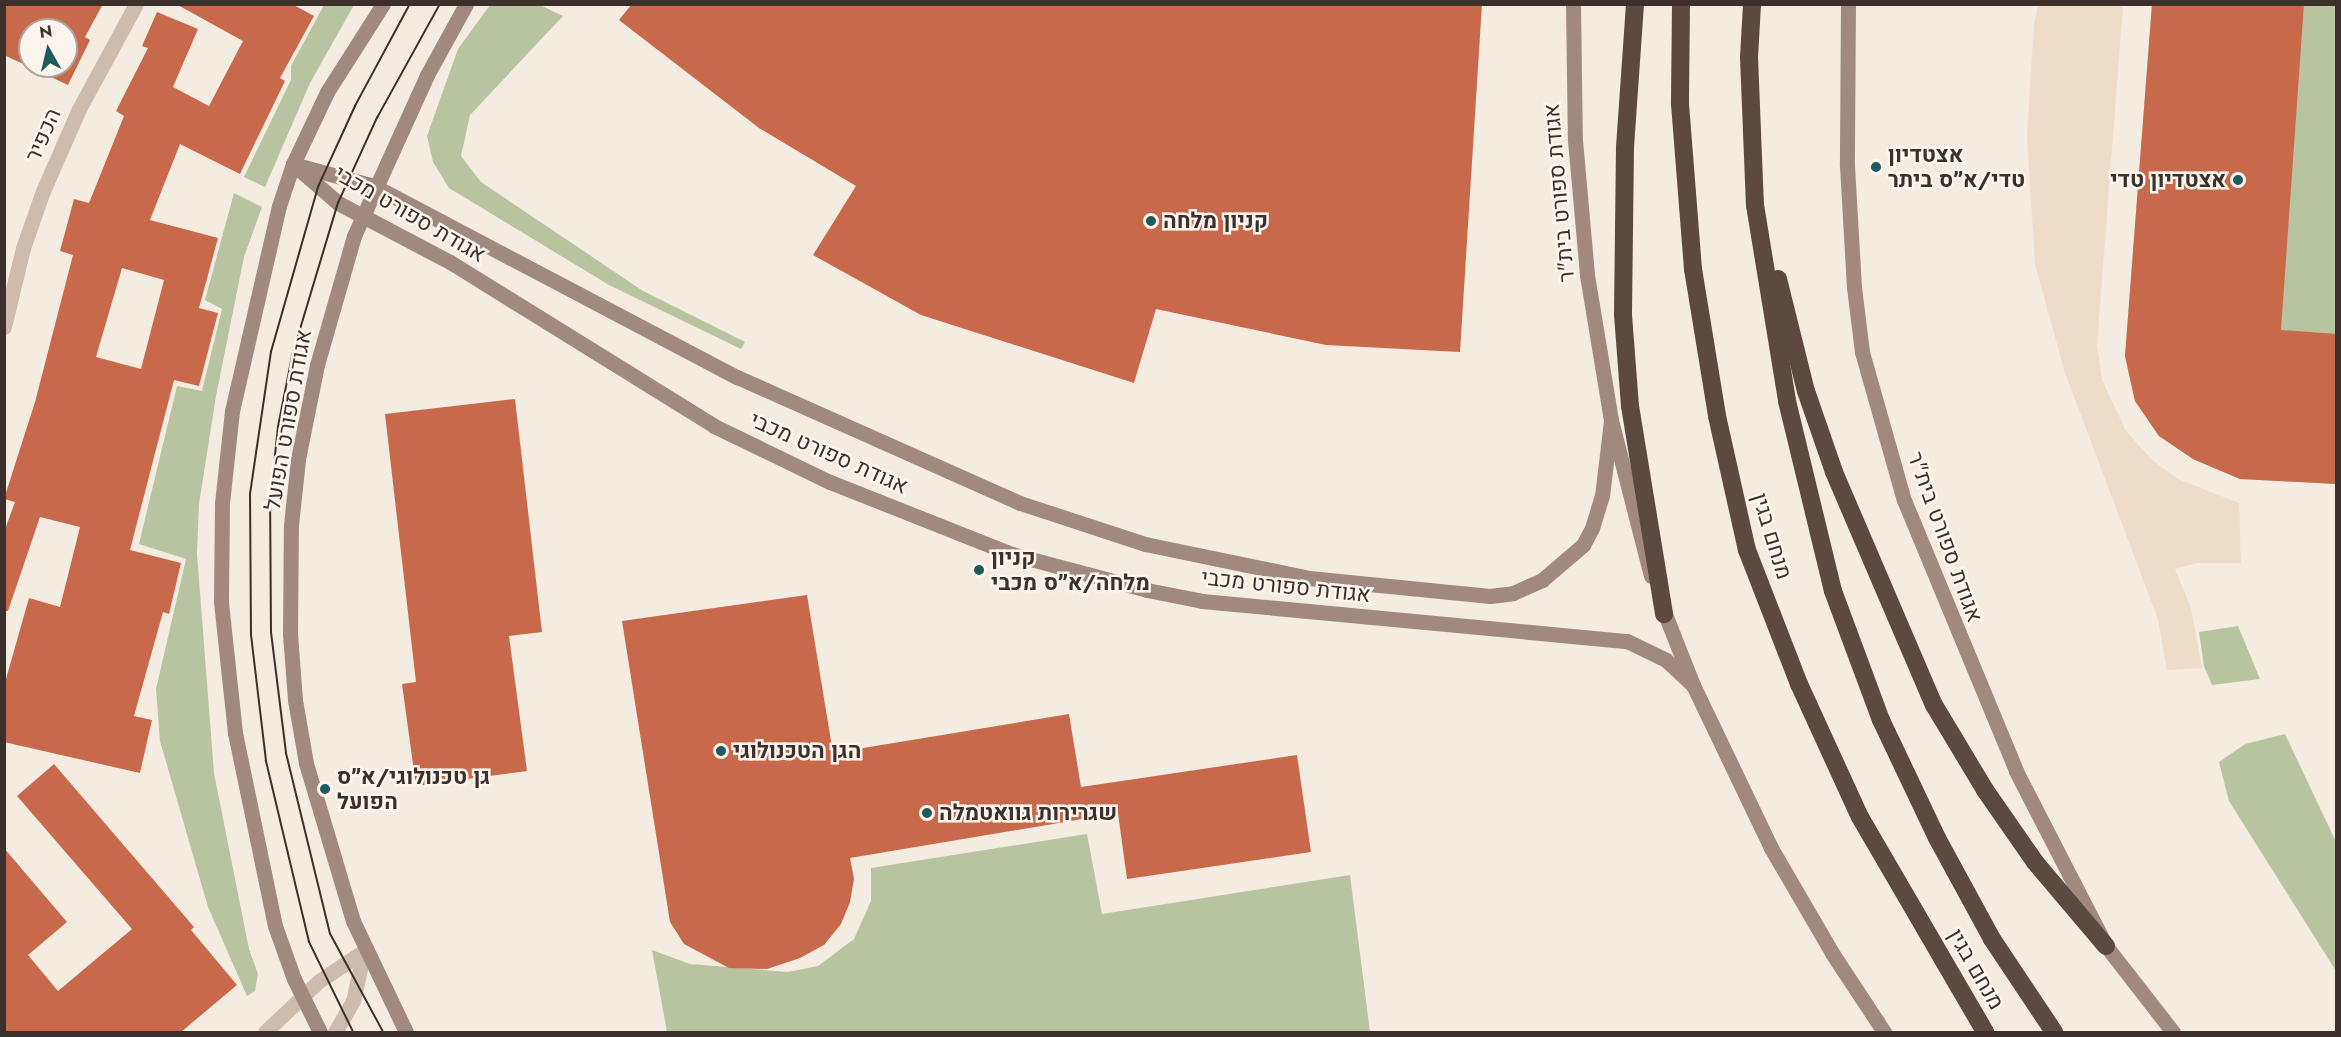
<!DOCTYPE html>
<meta charset="utf-8">
<style>
body{margin:0}
#map{position:relative;width:2341px;height:1037px;overflow:hidden;background:#f4ebe1;font-family:Jost,Heebo,sans-serif}
div>[style]{position:absolute}
.green>*{inset:0;background:#b8c4a0}
.plaza>*{inset:0;background:#ecdcc8}
.building>*{inset:0;background:#c8694b}
.street>*{height:15px;margin:-7.5px;padding:0 7.5px;transform-origin:7.5px;border-radius:7.5px;background:#cdbbac}
.secondary>*{height:15px;margin:-7.5px;padding:0 7.5px;transform-origin:7.5px;border-radius:7.5px;background:#a18a7d}
.highway>*{height:18px;margin:-9px;padding:0 9px;transform-origin:9px;border-radius:9px;background:#5c4a42}
.tram>*{height:1.5px;margin:-0.75px;padding:0 0.75px;transform-origin:0.75px;border-radius:0.75px;background:#3b302b}
.dots>*{width:16px;height:16px;translate:-50% -50%;box-sizing:border-box;border:3px solid #fbf5ee;border-radius:50%}
span{translate:-50% -50%;white-space:nowrap;text-align:center;line-height:1.15;-webkit-text-stroke:5px #fbf5ee;paint-order:stroke}
.street-label{font-size:22px;color:#3b302b}
.poi-label{font-size:22px;color:#3b302b;font-weight:700}
.left{translate:0 -50%;text-align:left}
.right{translate:-100% -50%;text-align:right}
.frame{position:absolute;inset:0;border:6px solid #3b302b;pointer-events:none}
.north{position:absolute;left:18px;top:18px;width:60px;height:60px;box-sizing:border-box;background:#fbf5ee;border:2px solid #aea6a0;border-radius:50%;rotate:352deg;font-size:16px;font-weight:700;line-height:24px;text-align:center;color:#3b302b}
.north::after{content:'';display:block;margin:auto;width:21px;height:27px;background:#1f5a5e;clip-path:polygon(50% 0,100% 100%,50% 72%,0 100%)}
</style>
<div id="map">
<div class="green">
<i style="clip-path:polygon(324px 5px,354px 5px,310px 83px,265px 187px,244px 177px,291px 80px,291px 66px)"></i>
<i style="clip-path:polygon(490px 5px,540px 5px,563px 16px,470px 115px,461px 156px,481px 182px,643px 291px,745px 342px,741px 349px,609px 285px,449px 188px,433px 162px,427px 136px,458px 49px)"></i>
<i style="clip-path:polygon(2152px 5px,2336px 5px,2336px 484px,2240px 479px,2193px 459px,2159px 436px,2135px 401px,2125px 356px)"></i>
<i style="clip-path:polygon(234px 193px,262px 207px,244px 257px,216px 396px,199px 504px,197px 554px,214px 773px,249px 949px,258px 974px,255px 991px,247px 996px,208px 907px,160px 741px,156px 689px,186px 559px,139px 544px,177px 386px,202px 391px,222px 309px,205px 300px)"></i>
<i style="clip-path:polygon(2238px 626px,2260px 679px,2212px 685px,2204px 666px,2199px 632px)"></i>
<i style="clip-path:polygon(2285px 734px,2336px 842px,2336px 971px,2229px 801px,2219px 762px,2245px 744px)"></i>
<i style="clip-path:polygon(1087px 834px,1102px 914px,1350px 875px,1370px 1032px,667px 1032px,652px 950px,690px 964px,788px 972px,818px 966px,854px 939px,871px 901px,871px 868px)"></i>
</div>
<div class="plaza">
<i style="clip-path:polygon(2038px 5px,2123px 5px,2097px 345px,2102px 380px,2126px 431px,2152px 460px,2178px 479px,2239px 503px,2241px 563px,2197px 563px,2175px 569px,2191px 608px,2202px 668px,2167px 670px,2158px 619px,2065px 373px,2035px 264px,2027px 137px,2034px 24px)"></i>
</div>
<div class="building">
<i style="clip-path:polygon(evenodd,4px 4px,103px 4px,85px 37px,90px 40px,68px 85px,4px 55px,4px 4px,30px 30px,66px 30px,66px 66px,30px 66px,30px 30px)"></i>
<i style="clip-path:polygon(evenodd,176px 4px,292px 4px,314px 16px,280px 78px,285px 81px,240px 174px,180px 144px,150px 220px,218px 238px,199px 308px,218px 313px,199px 386px,174px 380px,130px 550px,181px 563px,169px 614px,163px 612px,134px 716px,152px 720px,140px 773px,4px 742px,4px 686px,29px 598px,60px 607px,80px 527px,40px 517px,8px 611px,4px 611px,4px 532px,15px 502px,4px 499px,35px 402px,73px 255px,60px 251px,74px 199px,89px 203px,124px 116px,116px 111px,148px 48px,142px 46px,157px 12px,198px 29px,173px 87px,209px 106px,243px 41px,176px 4px,122px 268px,164px 280px,141px 369px,96px 357px,122px 268px)"></i>
<i style="clip-path:polygon(632px 4px,1482px 4px,1460px 352px,1326px 345px,1156px 309px,1134px 383px,921px 315px,813px 255px,856px 186px,759px 128px,619px 20px)"></i>
<i style="clip-path:polygon(2152px 4px,2304px 4px,2281px 330px,2337px 334px,2337px 484px,2240px 479px,2193px 459px,2159px 436px,2135px 401px,2125px 356px)"></i>
<i style="clip-path:polygon(515px 399px,542px 632px,509px 636px,527px 771px,416px 786px,402px 684px,416px 682px,385px 414px)"></i>
<i style="clip-path:polygon(807px 595px,833px 753px,1069px 714px,1081px 787px,1297px 755px,1311px 852px,1127px 879px,1118px 813px,850px 858px,854px 879px,850px 902px,841px 924px,824px 945px,800px 958px,767px 969px,729px 968px,684px 944px,670px 922px,622px 621px)"></i>
<i style="clip-path:polygon(54px 764px,194px 927px,191px 930px,237px 985px,181px 1032px,4px 1032px,4px 848px,67px 922px,28px 955px,58px 991px,132px 929px,17px 796px)"></i>
</div>
<div class="street">
<i style="left:4px;top:327px;width:81px;rotate:-76.5deg"></i>
<i style="left:23px;top:248px;width:60px;rotate:-70.7deg"></i>
<i style="left:43px;top:191px;width:90px;rotate:-66.3deg"></i>
<i style="left:79px;top:109px;width:119px;rotate:-61.5deg"></i>
<i style="left:265px;top:1032px;width:74px;rotate:-43.4deg"></i>
<i style="left:319px;top:981px;width:54px;rotate:-33.7deg"></i>
<i style="left:335px;top:1032px;width:36px;rotate:-60deg"></i>
<i style="left:353px;top:1001px;width:51px;rotate:-77.6deg"></i>
</div>
<div class="secondary">
<i style="left:1573px;top:4px;width:136px;rotate:89.2deg"></i>
<i style="left:1575px;top:140px;width:136px;rotate:84.9deg"></i>
<i style="left:1587px;top:275px;width:147px;rotate:80.6deg"></i>
<i style="left:1611px;top:420px;width:161px;rotate:75.6deg"></i>
<i style="left:1848px;top:4px;width:162px;rotate:90.4deg"></i>
<i style="left:1847px;top:166px;width:121px;rotate:86.7deg"></i>
<i style="left:1854px;top:287px;width:65px;rotate:83deg"></i>
<i style="left:1862px;top:352px;width:154px;rotate:74.2deg"></i>
<i style="left:1904px;top:500px;width:293px;rotate:67.5deg"></i>
<i style="left:2016px;top:771px;width:197px;rotate:62.8deg"></i>
<i style="left:2106px;top:946px;width:109px;rotate:52.1deg"></i>
<i style="left:293px;top:164px;width:60px;rotate:40.9deg"></i>
<i style="left:338px;top:203px;width:127px;rotate:27.8deg"></i>
<i style="left:450px;top:262px;width:311px;rotate:31.8deg"></i>
<i style="left:714px;top:426px;width:129px;rotate:25.8deg"></i>
<i style="left:830px;top:482px;width:196px;rotate:21.6deg"></i>
<i style="left:1012px;top:554px;width:140px;rotate:14.9deg"></i>
<i style="left:1147px;top:590px;width:56px;rotate:11.3deg"></i>
<i style="left:1202px;top:601px;width:427px;rotate:5.4deg"></i>
<i style="left:1627px;top:641px;width:43px;rotate:26deg"></i>
<i style="left:1666px;top:660px;width:37px;rotate:43deg"></i>
<i style="left:293px;top:164px;width:84px;rotate:15.2deg"></i>
<i style="left:374px;top:186px;width:410px;rotate:27.8deg"></i>
<i style="left:737px;top:377px;width:310px;rotate:24deg"></i>
<i style="left:1020px;top:503px;width:132px;rotate:18.2deg"></i>
<i style="left:1145px;top:544px;width:167px;rotate:11.7deg"></i>
<i style="left:1309px;top:578px;width:182px;rotate:5.7deg"></i>
<i style="left:1490px;top:596px;width:23px;rotate:-7deg"></i>
<i style="left:1513px;top:593px;width:32px;rotate:-24deg"></i>
<i style="left:1542px;top:580px;width:54px;rotate:-40.5deg"></i>
<i style="left:1583px;top:545px;width:19px;rotate:-62deg"></i>
<i style="left:1592px;top:528px;width:34px;rotate:-73deg"></i>
<i style="left:1602px;top:496px;width:77px;rotate:-83.2deg"></i>
<i style="left:1661px;top:604px;width:87px;rotate:68.4deg"></i>
<i style="left:1693px;top:685px;width:181px;rotate:64.4deg"></i>
<i style="left:1771px;top:848px;width:121px;rotate:59.8deg"></i>
<i style="left:1832px;top:953px;width:95px;rotate:56.6deg"></i>
<i style="left:320px;top:1032px;width:59px;rotate:-116.1deg"></i>
<i style="left:294px;top:979px;width:56px;rotate:-109.7deg"></i>
<i style="left:275px;top:926px;width:197px;rotate:-101.7deg"></i>
<i style="left:235px;top:733px;width:133px;rotate:-96.1deg"></i>
<i style="left:221px;top:601px;width:98px;rotate:-89.4deg"></i>
<i style="left:222px;top:503px;width:93px;rotate:-83.8deg"></i>
<i style="left:232px;top:411px;width:210px;rotate:-77.1deg"></i>
<i style="left:279px;top:206px;width:44px;rotate:-71.6deg"></i>
<i style="left:293px;top:164px;width:80px;rotate:-64.7deg"></i>
<i style="left:327px;top:92px;width:104px;rotate:-57.5deg"></i>
<i style="left:406px;top:1032px;width:123px;rotate:-115.5deg"></i>
<i style="left:353px;top:921px;width:165px;rotate:-106.6deg"></i>
<i style="left:306px;top:763px;width:64px;rotate:-99.9deg"></i>
<i style="left:295px;top:700px;width:67px;rotate:-94.3deg"></i>
<i style="left:290px;top:633px;width:108px;rotate:-89.5deg"></i>
<i style="left:291px;top:525px;width:66px;rotate:-83.9deg"></i>
<i style="left:298px;top:459px;width:96px;rotate:-78.6deg"></i>
<i style="left:317px;top:365px;width:134px;rotate:-74deg"></i>
<i style="left:354px;top:236px;width:177px;rotate:-65.6deg"></i>
<i style="left:427px;top:75px;width:81px;rotate:-61.2deg"></i>
</div>
<div class="highway">
<i style="left:1635px;top:4px;width:144px;rotate:94deg"></i>
<i style="left:1625px;top:148px;width:167px;rotate:90.7deg"></i>
<i style="left:1623px;top:315px;width:91px;rotate:85.6deg"></i>
<i style="left:1630px;top:406px;width:211px;rotate:80.7deg"></i>
<i style="left:1681px;top:4px;width:100px;rotate:90.6deg"></i>
<i style="left:1680px;top:104px;width:166px;rotate:85.5deg"></i>
<i style="left:1693px;top:269px;width:149px;rotate:80.7deg"></i>
<i style="left:1717px;top:416px;width:137px;rotate:77.4deg"></i>
<i style="left:1747px;top:550px;width:144px;rotate:68.8deg"></i>
<i style="left:1799px;top:684px;width:146px;rotate:65.4deg"></i>
<i style="left:1860px;top:817px;width:249px;rotate:59.8deg"></i>
<i style="left:1752px;top:4px;width:53px;rotate:93.2deg"></i>
<i style="left:1749px;top:57px;width:148px;rotate:87.7deg"></i>
<i style="left:1755px;top:205px;width:199px;rotate:80.7deg"></i>
<i style="left:1787px;top:401px;width:195px;rotate:76.4deg"></i>
<i style="left:1833px;top:591px;width:138px;rotate:69.6deg"></i>
<i style="left:1881px;top:720px;width:131px;rotate:64.6deg"></i>
<i style="left:1937px;top:838px;width:115px;rotate:61.4deg"></i>
<i style="left:1992px;top:939px;width:112px;rotate:56.3deg"></i>
<i style="left:1778px;top:279px;width:115px;rotate:76deg"></i>
<i style="left:1806px;top:391px;width:86px;rotate:70.9deg"></i>
<i style="left:1834px;top:472px;width:254px;rotate:66.8deg"></i>
<i style="left:1934px;top:705px;width:99px;rotate:59deg"></i>
<i style="left:1985px;top:790px;width:88px;rotate:55.2deg"></i>
<i style="left:2035px;top:862px;width:110px;rotate:49.8deg"></i>
</div>
<div class="tram">
<i style="left:353px;top:1032px;width:100px;rotate:-116.1deg"></i>
<i style="left:309px;top:942px;width:186px;rotate:-103.4deg"></i>
<i style="left:266px;top:761px;width:127px;rotate:-96.8deg"></i>
<i style="left:251px;top:635px;width:141px;rotate:-90.4deg"></i>
<i style="left:250px;top:494px;width:144px;rotate:-81.6deg"></i>
<i style="left:271px;top:352px;width:172px;rotate:-74.1deg"></i>
<i style="left:318px;top:187px;width:89px;rotate:-65.4deg"></i>
<i style="left:355px;top:106px;width:116px;rotate:-61.7deg"></i>
<i style="left:383px;top:1032px;width:111px;rotate:-118.4deg"></i>
<i style="left:330px;top:934px;width:186px;rotate:-103.7deg"></i>
<i style="left:286px;top:753px;width:121px;rotate:-97.1deg"></i>
<i style="left:271px;top:633px;width:131px;rotate:-90.4deg"></i>
<i style="left:270px;top:502px;width:75px;rotate:-83.9deg"></i>
<i style="left:278px;top:427px;width:72px;rotate:-78.8deg"></i>
<i style="left:292px;top:356px;width:160px;rotate:-73.3deg"></i>
<i style="left:338px;top:203px;width:94px;rotate:-65.4deg"></i>
<i style="left:377px;top:118px;width:130px;rotate:-61.1deg"></i>
</div>
<div class="dots">
<i style="left:1876px;top:167px;background:#1f5a5e"></i>
<i style="left:2238px;top:180px;background:#1f5a5e"></i>
<i style="left:1151px;top:221px;background:#1f5a5e"></i>
<i style="left:979px;top:570px;background:#1f5a5e"></i>
<i style="left:721px;top:751px;background:#1f5a5e"></i>
<i style="left:325px;top:789px;background:#1f5a5e"></i>
<i style="left:927px;top:813px;background:#1f5a5e"></i>
</div>
<div class="street-label">
<span style="left:43px;top:135px;rotate:-66deg">הכפיר</span>
<span style="left:1559px;top:193px;rotate:-95deg">אגודת ספורט בית"ר</span>
<span style="left:410px;top:214px;rotate:30deg">אגודת ספורט מכבי</span>
<span style="left:288px;top:420px;rotate:-80deg">אגודת ספורט הפועל</span>
<span style="left:829px;top:453px;rotate:24deg">אגודת ספורט מכבי</span>
<span style="left:1772px;top:536px;rotate:73deg">מנחם בגין</span>
<span style="left:1945px;top:537px;rotate:70deg">אגודת ספורט בית"ר</span>
<span style="left:1286px;top:586px;rotate:6deg">אגודת ספורט מכבי</span>
<span style="left:1976px;top:969px;rotate:60deg">מנחם בגין</span>
</div>
<div class="poi-label">
<span class="left" style="left:1888px;top:167px">אצטדיון<br>טדי/א״ס ביתר</span>
<span class="right" style="left:2226px;top:180px">אצטדיון טדי</span>
<span class="left" style="left:1163px;top:221px">קניון מלחה</span>
<span class="left" style="left:991px;top:570px">קניון<br>מלחה/א״ס מכבי</span>
<span class="left" style="left:733px;top:751px">הגן הטכנולוגי</span>
<span class="left" style="left:337px;top:789px">גן טכנולוגי/א״ס<br>הפועל</span>
<span class="left" style="left:939px;top:813px">שגרירות גוואטמלה</span>
</div>
<div class="frame"></div>
<div class="north">N</div>
</div>
